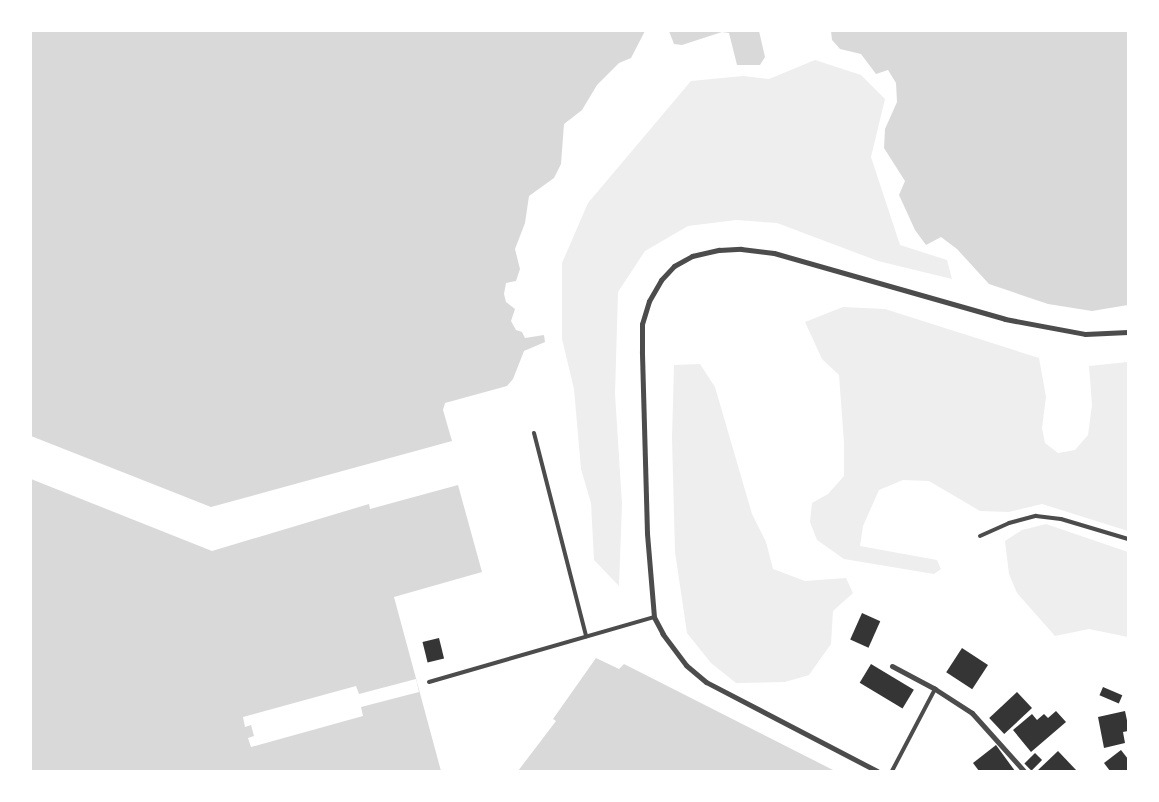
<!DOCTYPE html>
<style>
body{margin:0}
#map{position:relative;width:1159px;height:802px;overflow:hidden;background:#fff;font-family:"Fira Sans Condensed",sans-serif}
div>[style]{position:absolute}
.green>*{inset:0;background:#eee}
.water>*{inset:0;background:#d9d9d9}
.pier>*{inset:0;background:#fff}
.building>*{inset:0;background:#353535;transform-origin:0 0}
.service>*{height:4px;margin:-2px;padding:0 2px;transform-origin:2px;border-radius:2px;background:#4c4c4c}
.minor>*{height:5px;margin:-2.5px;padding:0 2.5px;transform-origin:2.5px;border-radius:2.5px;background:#4c4c4c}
span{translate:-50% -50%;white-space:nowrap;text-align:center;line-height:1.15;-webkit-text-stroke:4px #fff;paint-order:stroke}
.frame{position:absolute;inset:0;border:32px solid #fff;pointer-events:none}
</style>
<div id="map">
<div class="green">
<i style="clip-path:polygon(815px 60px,861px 75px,885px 99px,871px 157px,900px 245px,947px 260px,952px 279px,878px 261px,777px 223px,736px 220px,688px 226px,645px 251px,618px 292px,615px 394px,622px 504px,619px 586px,594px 560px,591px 503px,581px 469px,574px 389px,562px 339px,562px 263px,588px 203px,691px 81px,743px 76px,769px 79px)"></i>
<i style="clip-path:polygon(843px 307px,885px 309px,1039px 358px,1046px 397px,1042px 428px,1045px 443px,1058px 453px,1075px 450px,1088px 435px,1092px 405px,1089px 366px,1128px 362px,1128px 531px,1042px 504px,1009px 512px,980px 511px,929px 481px,903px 480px,879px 490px,863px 526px,860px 546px,937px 560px,941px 569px,934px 574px,844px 559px,817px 540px,810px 522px,812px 503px,828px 494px,844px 476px,844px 443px,839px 375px,822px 359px,805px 322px)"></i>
<i style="clip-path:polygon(700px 364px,715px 387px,752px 514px,766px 542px,773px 569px,805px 581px,846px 578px,853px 593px,833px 611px,831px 644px,809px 675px,785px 682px,736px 683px,711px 663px,687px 633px,675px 552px,672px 438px,674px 365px)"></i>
<i style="clip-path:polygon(1046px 524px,1128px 552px,1128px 637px,1089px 629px,1055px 636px,1017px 593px,1009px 574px,1005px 541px,1022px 530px)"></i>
</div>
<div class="water">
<i style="clip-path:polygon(31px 31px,645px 31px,631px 58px,619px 63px,597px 85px,582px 110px,564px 124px,561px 164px,554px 178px,529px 196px,525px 223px,515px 249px,520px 269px,516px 281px,506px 283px,504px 294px,506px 302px,515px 309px,511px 321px,516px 330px,522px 332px,525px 338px,544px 335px,545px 342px,524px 351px,513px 379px,507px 386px,445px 403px,443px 410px,452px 441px,211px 507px,31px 436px)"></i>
<i style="clip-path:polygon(669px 31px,759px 31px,765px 57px,760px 65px,737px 65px,729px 33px,722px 32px,682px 45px,674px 44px)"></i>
<i style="clip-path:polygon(831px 31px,1128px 31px,1128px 305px,1092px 311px,1048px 304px,989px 284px,957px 249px,941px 237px,926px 245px,915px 230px,899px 195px,905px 181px,884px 148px,885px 129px,897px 102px,896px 83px,888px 70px,876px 74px,861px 54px,840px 49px,832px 40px)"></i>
<i style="clip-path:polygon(31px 479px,212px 551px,369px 504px,370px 509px,458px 485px,482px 572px,394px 597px,441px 771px,31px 771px)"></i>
<i style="clip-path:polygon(596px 658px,619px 669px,624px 664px,835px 771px,518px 771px,556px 721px,553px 719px)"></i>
</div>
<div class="pier">
<i style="clip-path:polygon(416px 679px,419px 692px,361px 707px,363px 716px,251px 747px,248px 738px,254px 736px,251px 725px,245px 727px,243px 717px,356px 686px,359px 694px)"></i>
</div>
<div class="building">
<i style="left:862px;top:613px;width:20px;height:29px;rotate:24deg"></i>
<i style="left:439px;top:638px;width:21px;height:17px;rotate:76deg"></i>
<i style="left:962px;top:648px;width:31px;height:29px;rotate:33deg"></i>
<i style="left:871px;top:664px;width:50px;height:22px;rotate:31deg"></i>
<i style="left:1103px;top:687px;width:21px;height:9px;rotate:23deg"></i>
<i style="left:1017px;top:692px;width:22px;height:38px;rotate:47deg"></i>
<i style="clip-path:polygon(1056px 711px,1066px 722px,1031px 752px,1013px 730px,1032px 714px,1037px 720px,1044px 714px,1048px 718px)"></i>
<i style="clip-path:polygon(1125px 711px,1128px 725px,1128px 731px,1123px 732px,1125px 743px,1104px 748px,1098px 717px)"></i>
<i style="clip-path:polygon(996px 745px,1015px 771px,979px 771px,973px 763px)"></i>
<i style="clip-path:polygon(1121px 750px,1128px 759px,1128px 771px,1110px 771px,1104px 763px)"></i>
<i style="clip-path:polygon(1058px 751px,1077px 771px,1037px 771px)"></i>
<i style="left:1035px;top:753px;width:10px;height:15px;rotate:45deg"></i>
</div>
<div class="service">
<i style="left:534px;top:433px;width:210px;rotate:75.6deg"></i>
<i style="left:980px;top:536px;width:32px;rotate:-24deg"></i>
<i style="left:1009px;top:523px;width:28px;rotate:-15deg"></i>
<i style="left:1036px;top:516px;width:25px;rotate:7deg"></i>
<i style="left:1061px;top:519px;width:70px;rotate:16.6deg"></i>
<i style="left:429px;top:682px;width:234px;rotate:-16.1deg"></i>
<i style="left:892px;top:771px;width:93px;rotate:-62.3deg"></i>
</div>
<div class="minor">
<i style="left:892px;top:666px;width:49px;rotate:28.1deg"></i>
<i style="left:935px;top:689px;width:44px;rotate:33deg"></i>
<i style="left:972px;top:713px;width:78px;rotate:48.1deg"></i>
<i style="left:877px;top:771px;width:193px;rotate:-152.5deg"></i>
<i style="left:706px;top:682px;width:26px;rotate:-140deg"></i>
<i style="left:686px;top:665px;width:39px;rotate:-127deg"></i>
<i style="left:663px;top:634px;width:19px;rotate:-118deg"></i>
<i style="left:654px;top:617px;width:84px;rotate:-94.8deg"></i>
<i style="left:647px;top:533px;width:182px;rotate:-91.6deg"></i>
<i style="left:642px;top:351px;width:27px;rotate:-90deg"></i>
<i style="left:642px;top:324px;width:24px;rotate:-73deg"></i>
<i style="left:649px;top:301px;width:24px;rotate:-60deg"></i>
<i style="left:661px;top:280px;width:19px;rotate:-47deg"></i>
<i style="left:674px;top:266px;width:21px;rotate:-29deg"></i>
<i style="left:692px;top:256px;width:28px;rotate:-13deg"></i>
<i style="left:719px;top:250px;width:22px;rotate:-3deg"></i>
<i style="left:741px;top:249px;width:33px;rotate:7deg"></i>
<i style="left:774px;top:253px;width:240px;rotate:15.9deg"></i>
<i style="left:1005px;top:319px;width:81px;rotate:10.6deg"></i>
<i style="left:1085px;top:334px;width:43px;rotate:-2.7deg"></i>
</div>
<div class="frame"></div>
</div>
